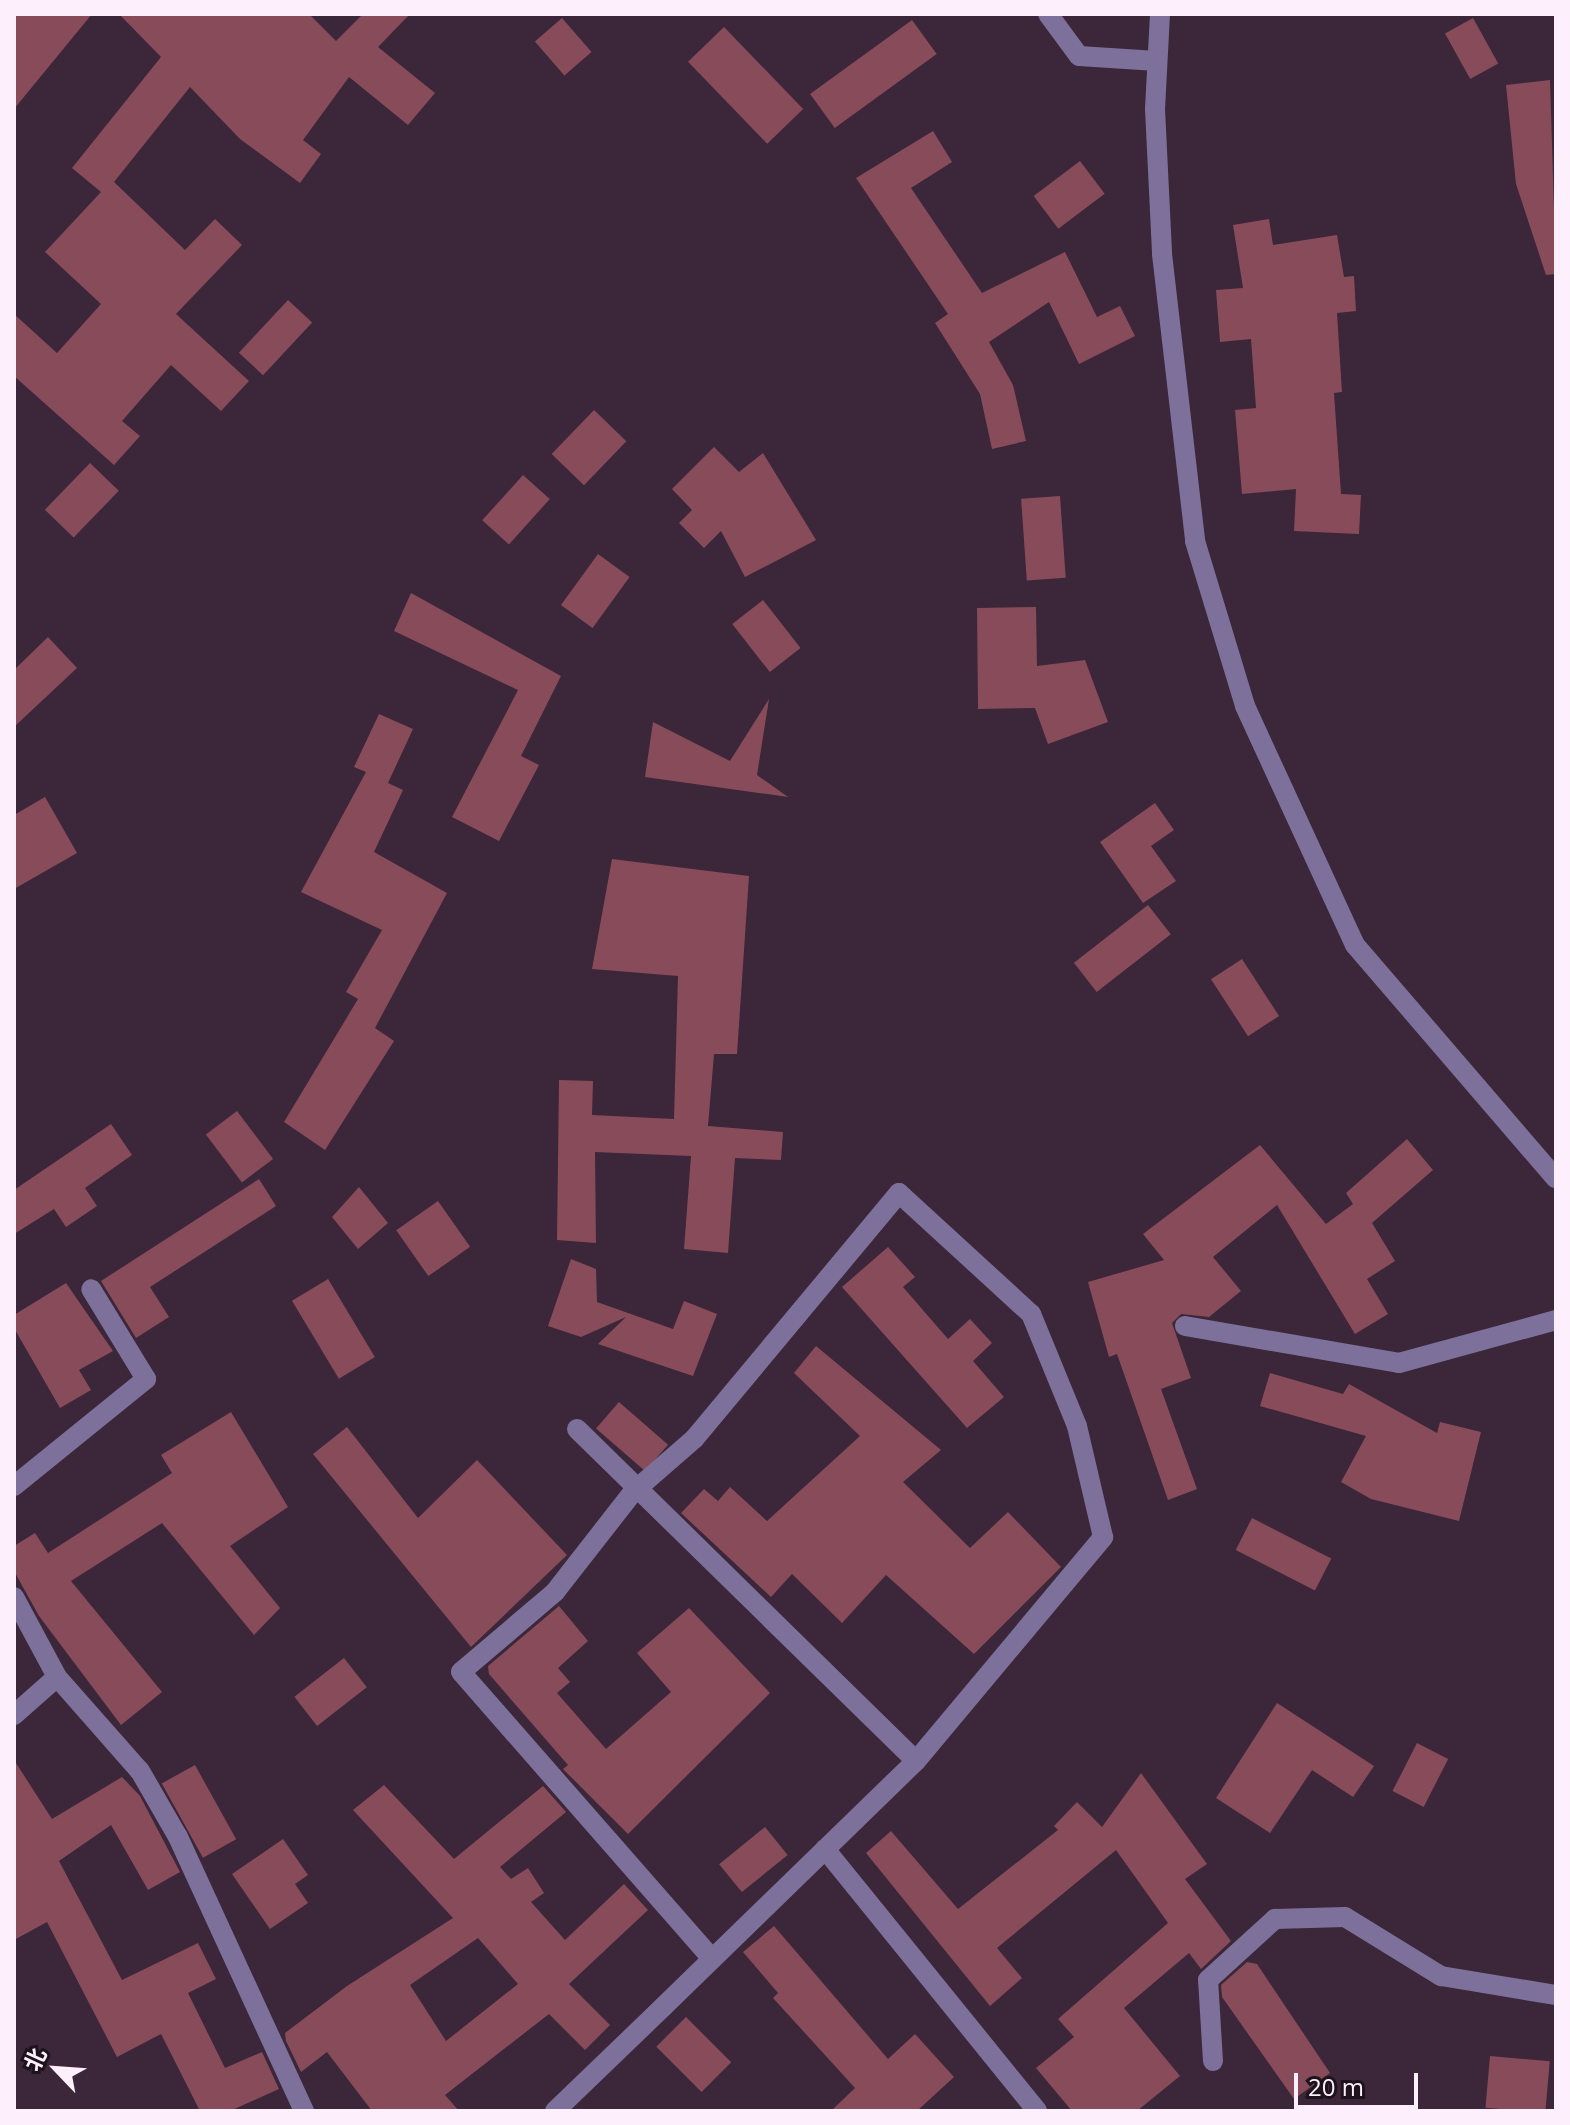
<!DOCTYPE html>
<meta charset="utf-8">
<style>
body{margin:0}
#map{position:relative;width:1570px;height:2125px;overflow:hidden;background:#3c2639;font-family:"Open Sans","Noto Sans SC",sans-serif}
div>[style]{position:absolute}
.building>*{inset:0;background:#884b59;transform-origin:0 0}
.minor>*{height:20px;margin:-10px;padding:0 10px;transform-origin:10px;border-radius:10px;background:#7d719b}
span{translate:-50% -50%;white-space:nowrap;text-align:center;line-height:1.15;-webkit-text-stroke:7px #1d131c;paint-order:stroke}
.frame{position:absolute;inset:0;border:16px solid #fdeffb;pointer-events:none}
.north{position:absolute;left:16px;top:2029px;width:80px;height:80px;-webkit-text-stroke:6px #1d131c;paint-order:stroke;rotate:295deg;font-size:22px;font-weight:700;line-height:32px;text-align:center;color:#fdeffb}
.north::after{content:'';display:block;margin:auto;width:28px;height:36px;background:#fdeffb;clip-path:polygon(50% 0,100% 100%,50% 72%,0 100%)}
.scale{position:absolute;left:1294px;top:2073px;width:124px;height:36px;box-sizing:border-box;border:4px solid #fdeffb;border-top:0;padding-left:10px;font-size:24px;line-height:28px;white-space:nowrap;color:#fdeffb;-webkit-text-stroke:6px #1d131c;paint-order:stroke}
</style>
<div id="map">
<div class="building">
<i style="clip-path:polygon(14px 14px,92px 14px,14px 109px)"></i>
<i style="clip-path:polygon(119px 14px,309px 14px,336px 41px,363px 14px,410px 14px,378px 47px,435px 93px,408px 125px,349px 77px,303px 140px,321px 154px,300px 183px,240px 139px,190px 87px,114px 182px,185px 250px,215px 219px,242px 245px,176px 314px,249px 381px,221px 411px,171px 365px,122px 421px,140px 436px,114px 465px,14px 376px,14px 314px,57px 353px,101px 304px,45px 252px,101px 192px,72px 168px,161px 57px)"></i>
<i style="left:562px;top:18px;width:45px;height:36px;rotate:49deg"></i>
<i style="left:1473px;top:18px;width:52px;height:32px;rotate:61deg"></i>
<i style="left:912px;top:20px;width:42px;height:126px;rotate:54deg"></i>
<i style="left:724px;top:27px;width:114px;height:50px;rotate:46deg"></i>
<i style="clip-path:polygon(1550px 80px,1556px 274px,1546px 275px,1516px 184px,1506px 85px)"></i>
<i style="clip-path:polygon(933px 131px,952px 162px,911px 188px,982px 293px,1065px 252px,1097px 317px,1120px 306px,1135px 336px,1079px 364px,1049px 302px,989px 342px,1013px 385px,1026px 441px,992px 449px,980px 394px,935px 323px,948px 314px,856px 178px)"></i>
<i style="left:1080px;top:161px;width:41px;height:58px;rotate:53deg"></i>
<i style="clip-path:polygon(1269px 219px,1273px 245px,1337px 235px,1344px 277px,1354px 276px,1356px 311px,1337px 313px,1342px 392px,1334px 393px,1341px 494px,1361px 495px,1359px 534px,1294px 531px,1296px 489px,1242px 494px,1235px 410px,1256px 408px,1251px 339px,1220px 342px,1216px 290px,1243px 288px,1233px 225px)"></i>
<i style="left:288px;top:300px;width:33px;height:72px;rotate:43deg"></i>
<i style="left:594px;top:410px;width:45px;height:61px;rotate:44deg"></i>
<i style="clip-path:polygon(714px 447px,739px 472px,763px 453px,816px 540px,745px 577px,721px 531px,704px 548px,679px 523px,692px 510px,672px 489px)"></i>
<i style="left:90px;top:463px;width:40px;height:65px;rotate:44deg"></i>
<i style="left:523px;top:475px;width:36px;height:61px;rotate:42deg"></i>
<i style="left:1060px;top:496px;width:82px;height:39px;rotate:86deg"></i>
<i style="left:598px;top:554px;width:39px;height:63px;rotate:36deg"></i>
<i style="clip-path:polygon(411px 593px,561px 676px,521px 756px,539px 765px,499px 841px,452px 817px,518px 690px,394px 631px)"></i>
<i style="left:763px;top:600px;width:61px;height:39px;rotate:52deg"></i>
<i style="clip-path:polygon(1036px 607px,1037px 666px,1085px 660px,1108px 722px,1048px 744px,1035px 708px,978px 709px,977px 608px)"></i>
<i style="clip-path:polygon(48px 637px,77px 668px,14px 727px,14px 670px)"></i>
<i style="clip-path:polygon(769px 699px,757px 775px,788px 797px,645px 777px,653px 722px,730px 761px)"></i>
<i style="clip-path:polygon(379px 714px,413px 729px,388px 783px,403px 790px,374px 852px,447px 893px,375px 1028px,394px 1041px,325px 1150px,284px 1122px,358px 999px,346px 992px,382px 930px,301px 892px,366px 772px,354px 767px)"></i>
<i style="clip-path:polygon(45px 797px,77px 853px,14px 889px,14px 815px)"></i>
<i style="clip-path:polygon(1155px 803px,1174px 830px,1151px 846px,1176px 881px,1143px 903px,1100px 842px)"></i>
<i style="clip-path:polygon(612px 859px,749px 876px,737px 1054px,714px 1054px,708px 1126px,783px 1132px,781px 1160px,735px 1158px,728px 1253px,684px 1249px,691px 1156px,595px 1152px,596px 1243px,557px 1240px,559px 1080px,593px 1081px,592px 1115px,674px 1119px,678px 976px,592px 969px)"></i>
<i style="left:1148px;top:905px;width:37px;height:94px;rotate:52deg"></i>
<i style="left:1242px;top:959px;width:68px;height:37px;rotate:57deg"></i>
<i style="left:237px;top:1111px;width:60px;height:39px;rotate:53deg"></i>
<i style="clip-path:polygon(111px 1124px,132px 1155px,85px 1188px,97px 1206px,66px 1227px,54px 1209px,14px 1234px,14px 1190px)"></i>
<i style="clip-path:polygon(1407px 1139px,1433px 1170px,1372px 1223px,1395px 1261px,1367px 1279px,1388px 1314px,1355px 1334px,1277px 1205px,1213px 1257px,1241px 1291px,1209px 1317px,1181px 1314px,1172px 1323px,1191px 1378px,1161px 1389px,1197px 1489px,1168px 1500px,1117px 1354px,1109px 1357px,1088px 1282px,1164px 1260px,1143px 1234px,1260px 1145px,1326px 1224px,1353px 1204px,1346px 1193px)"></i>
<i style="clip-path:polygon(259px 1179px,276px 1206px,150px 1287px,169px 1317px,136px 1338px,101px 1281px)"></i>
<i style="clip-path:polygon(359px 1187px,388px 1223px,358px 1249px,332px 1217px)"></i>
<i style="left:438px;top:1201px;width:56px;height:51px;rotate:55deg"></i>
<i style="clip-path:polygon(888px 1247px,915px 1277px,903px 1287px,948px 1339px,970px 1319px,992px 1343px,973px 1361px,1004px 1397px,967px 1428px,842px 1287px)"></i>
<i style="clip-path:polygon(571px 1259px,596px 1269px,597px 1302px,673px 1329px,684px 1301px,717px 1314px,693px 1376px,598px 1344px,626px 1317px,581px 1337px,548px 1326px)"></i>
<i style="left:328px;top:1279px;width:91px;height:42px;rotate:59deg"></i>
<i style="clip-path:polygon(66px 1283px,113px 1351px,79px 1370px,91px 1390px,60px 1408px,14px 1328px,14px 1315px)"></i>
<i style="clip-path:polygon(816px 1346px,941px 1450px,903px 1482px,970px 1548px,1008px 1512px,1061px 1567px,974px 1654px,886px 1575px,842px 1623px,792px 1574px,771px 1597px,681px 1513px,704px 1489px,718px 1501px,730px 1487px,767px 1521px,860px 1436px,794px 1373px)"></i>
<i style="clip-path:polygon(1270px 1373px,1343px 1394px,1349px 1384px,1437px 1433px,1440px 1422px,1481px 1432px,1459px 1521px,1371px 1499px,1341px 1482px,1366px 1436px,1260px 1406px)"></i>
<i style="left:619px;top:1402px;width:65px;height:35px;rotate:41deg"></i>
<i style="clip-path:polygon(231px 1412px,288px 1507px,230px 1546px,280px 1608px,254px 1635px,162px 1523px,71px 1581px,162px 1692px,121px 1725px,39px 1616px,14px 1571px,14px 1546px,35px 1533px,48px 1553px,172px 1473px,161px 1455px)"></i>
<i style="clip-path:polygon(347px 1427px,418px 1518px,477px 1460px,567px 1555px,471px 1647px,313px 1454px)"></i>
<i style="left:1252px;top:1518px;width:89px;height:36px;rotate:27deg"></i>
<i style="clip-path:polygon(559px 1606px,588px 1641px,558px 1668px,570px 1682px,557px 1693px,606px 1749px,671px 1692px,637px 1653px,689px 1608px,770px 1693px,628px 1834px,563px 1769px,568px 1765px,489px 1674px,488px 1666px)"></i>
<i style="left:344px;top:1658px;width:37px;height:63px;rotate:52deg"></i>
<i style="clip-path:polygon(1277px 1703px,1374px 1766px,1353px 1797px,1312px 1770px,1270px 1833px,1216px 1798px)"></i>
<i style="left:1417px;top:1743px;width:35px;height:54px;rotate:27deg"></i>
<i style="clip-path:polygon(14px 1760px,52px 1819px,122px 1777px,140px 1796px,180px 1872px,148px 1890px,111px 1825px,59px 1861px,122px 1980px,198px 1943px,216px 1979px,188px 1993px,225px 2068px,262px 2052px,279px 2089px,230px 2111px,200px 2111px,161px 2034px,117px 2057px,47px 1922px,14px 1940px)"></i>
<i style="left:195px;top:1765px;width:85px;height:38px;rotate:61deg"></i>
<i style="clip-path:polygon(1141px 1773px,1207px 1864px,1185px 1879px,1231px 1941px,1201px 1969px,1189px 1953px,1124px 2008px,1180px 2076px,1137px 2111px,1072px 2111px,1036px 2068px,1074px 2037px,1058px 2019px,1168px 1923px,1116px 1850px,997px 1948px,1022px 1978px,990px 2006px,866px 1853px,891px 1831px,958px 1909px,1058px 1830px,1054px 1826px,1077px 1802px,1102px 1827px)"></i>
<i style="clip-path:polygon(evenodd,384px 1785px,454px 1859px,543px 1786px,566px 1812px,500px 1867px,511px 1879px,528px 1868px,544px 1893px,531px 1902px,565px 1940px,624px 1884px,648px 1910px,569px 1984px,610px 2025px,585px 2050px,549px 2014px,445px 2095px,459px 2111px,372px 2111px,327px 2052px,301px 2072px,286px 2041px,285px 2033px,347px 1986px,453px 1918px,353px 1810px,384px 1785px,478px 1938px,518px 1984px,446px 2041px,410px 1985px,478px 1938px)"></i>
<i style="left:765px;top:1827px;width:36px;height:59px;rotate:51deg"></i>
<i style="clip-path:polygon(283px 1839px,308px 1875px,295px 1884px,308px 1903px,270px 1929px,232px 1874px)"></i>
<i style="clip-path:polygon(774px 1926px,888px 2059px,915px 2034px,954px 2077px,917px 2111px,831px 2111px,855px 2088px,773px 1998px,778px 1993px,743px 1952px)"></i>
<i style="clip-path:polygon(1247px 1962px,1257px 1964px,1330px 2073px,1294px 2099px,1222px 1997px,1221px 1985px)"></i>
<i style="left:686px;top:2017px;width:64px;height:42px;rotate:45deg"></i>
<i style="left:1490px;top:2056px;width:60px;height:52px;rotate:5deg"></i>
</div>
<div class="minor">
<i style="left:1048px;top:14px;width:52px;rotate:53.6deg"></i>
<i style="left:1079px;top:56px;width:78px;rotate:3.7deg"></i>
<i style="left:1160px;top:14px;width:95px;rotate:93deg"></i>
<i style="left:1155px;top:109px;width:145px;rotate:87.2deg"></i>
<i style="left:1162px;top:254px;width:289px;rotate:83.4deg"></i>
<i style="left:1195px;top:541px;width:172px;rotate:73.1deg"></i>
<i style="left:1245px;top:706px;width:263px;rotate:65.3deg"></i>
<i style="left:1355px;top:945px;width:308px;rotate:49.3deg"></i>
<i style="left:1185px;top:1326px;width:217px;rotate:9.8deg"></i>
<i style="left:1399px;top:1363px;width:163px;rotate:-15.3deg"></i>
<i style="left:577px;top:1429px;width:474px;rotate:44.4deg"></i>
<i style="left:14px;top:1486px;width:170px;rotate:-39deg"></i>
<i style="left:146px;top:1379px;width:105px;rotate:-121.4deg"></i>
<i style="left:14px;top:1597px;width:91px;rotate:61.7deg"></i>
<i style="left:57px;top:1677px;width:125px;rotate:48.6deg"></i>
<i style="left:140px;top:1771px;width:76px;rotate:60.1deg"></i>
<i style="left:178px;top:1837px;width:302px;rotate:65.3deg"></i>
<i style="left:14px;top:1715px;width:57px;rotate:-41.5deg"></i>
<i style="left:825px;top:1849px;width:337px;rotate:51deg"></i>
<i style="left:1213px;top:2061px;width:81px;rotate:-93.5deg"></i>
<i style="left:1208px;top:1980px;width:91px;rotate:-42.3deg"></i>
<i style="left:1275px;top:1919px;width:70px;rotate:-1.6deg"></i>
<i style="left:1345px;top:1917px;width:113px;rotate:31.6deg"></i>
<i style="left:1441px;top:1976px;width:117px;rotate:9.4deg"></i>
<i style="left:555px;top:2111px;width:151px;rotate:-43.9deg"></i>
<i style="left:664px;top:2006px;width:351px;rotate:-44.2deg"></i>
<i style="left:916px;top:1761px;width:292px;rotate:-50.1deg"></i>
<i style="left:1103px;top:1537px;width:114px;rotate:-103.2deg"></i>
<i style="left:1077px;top:1426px;width:121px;rotate:-112.3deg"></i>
<i style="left:1031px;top:1314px;width:179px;rotate:-137.5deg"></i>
<i style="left:899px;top:1193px;width:320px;rotate:129.8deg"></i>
<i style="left:694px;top:1439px;width:81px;rotate:139deg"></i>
<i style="left:633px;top:1492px;width:127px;rotate:128deg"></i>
<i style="left:555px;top:1592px;width:123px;rotate:139.6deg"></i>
<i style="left:461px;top:1672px;width:381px;rotate:48.8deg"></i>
</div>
<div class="frame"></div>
<div class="north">北</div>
<div class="scale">20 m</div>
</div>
